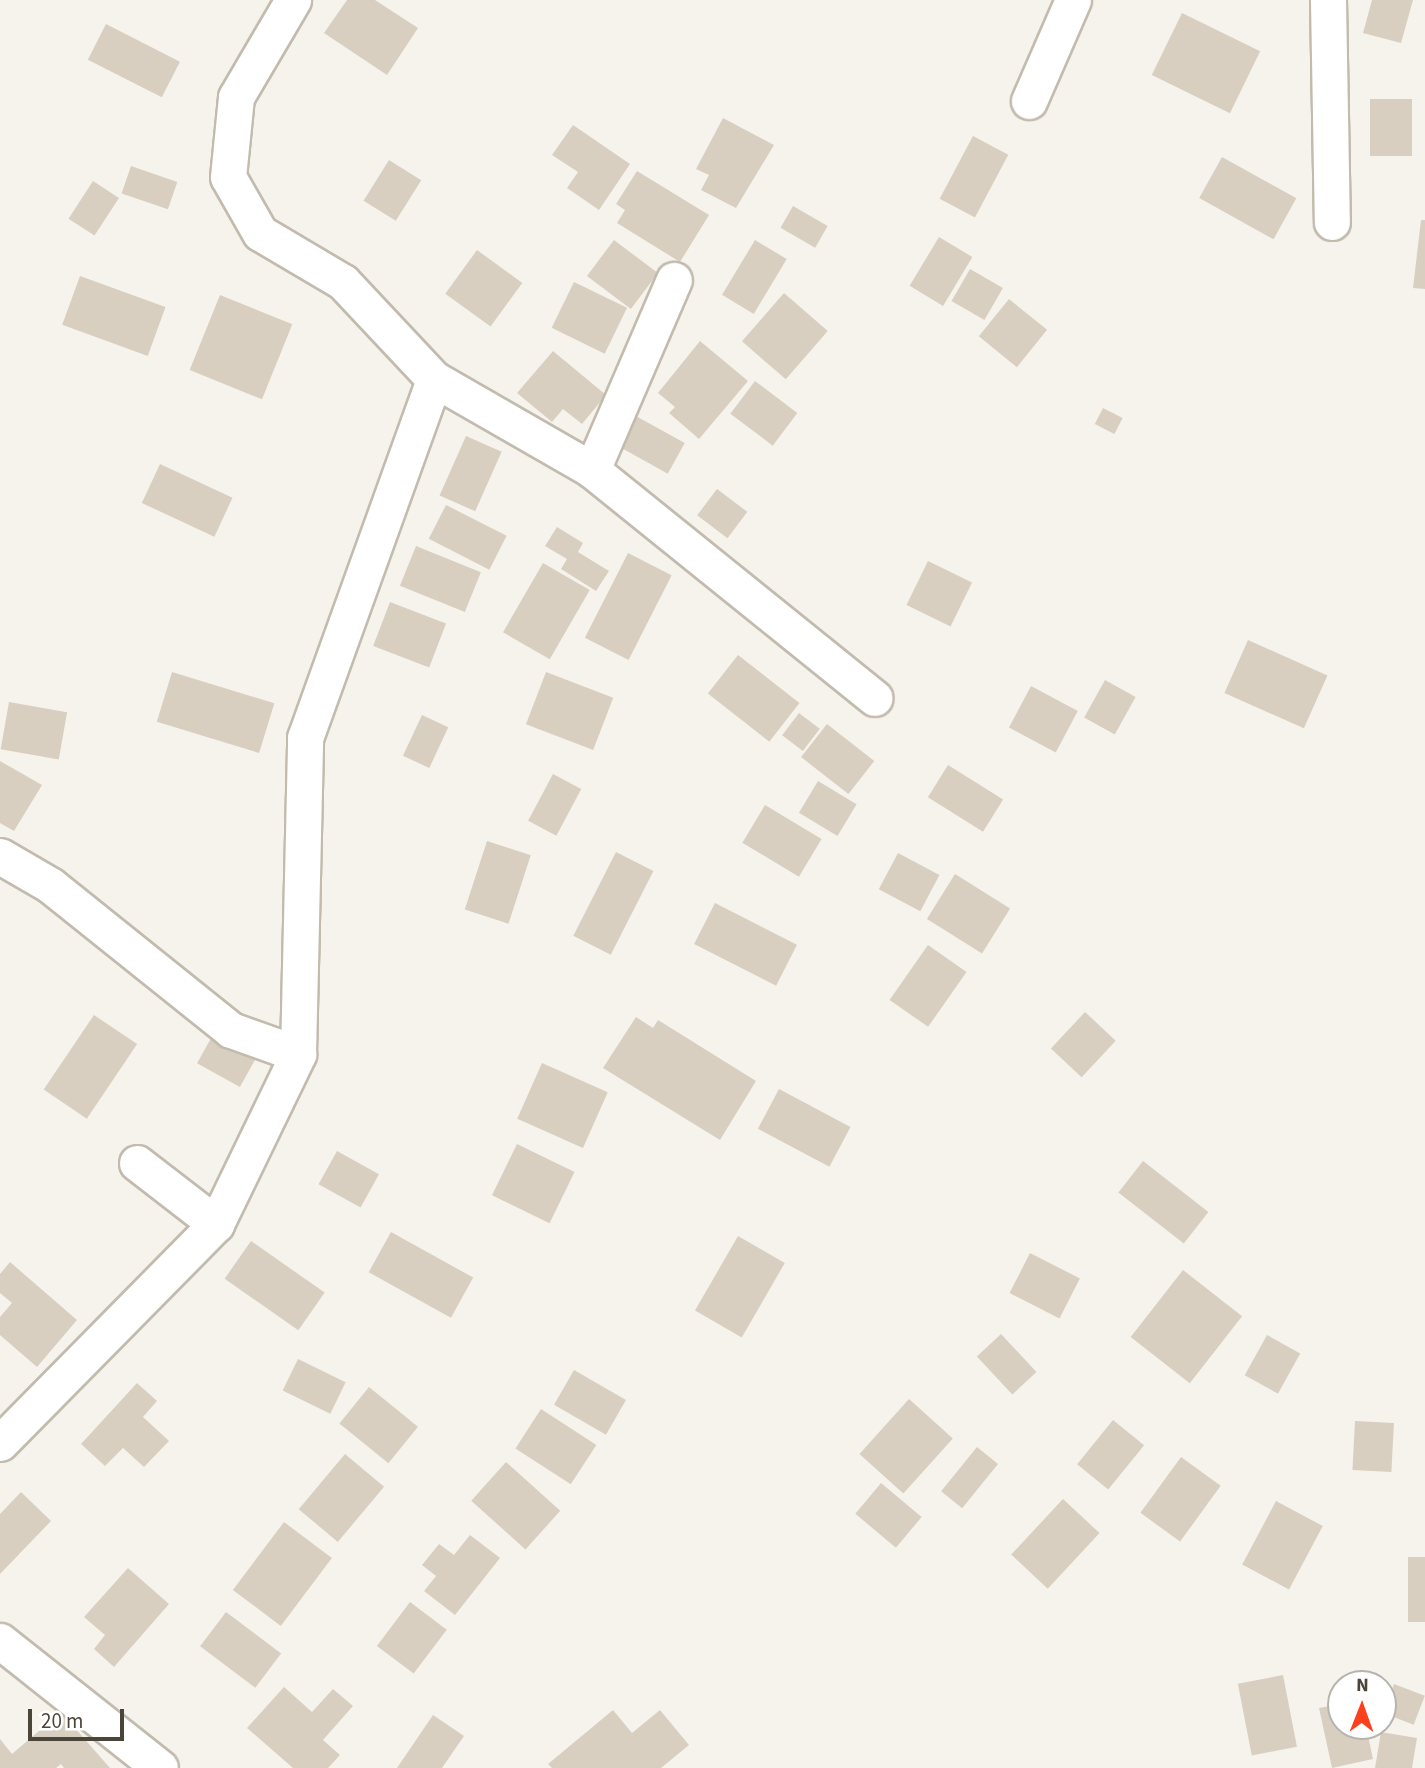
<!DOCTYPE html>
<style>
body{margin:0}
#map{position:relative;width:1425px;height:1768px;overflow:hidden;background:#f6f3ec;font-family:"Source Sans 3",sans-serif}
div>[style]{position:absolute}
.building>*{inset:0;background:#d8cfc1;transform-origin:0 0}
.roads{filter:drop-shadow(2px 0 #c2bbae) drop-shadow(-2px 0 #c2bbae) drop-shadow(0 2px #c2bbae) drop-shadow(0 -2px #c2bbae)}
.minor>*{height:35px;margin:-17.5px;padding:0 17.5px;transform-origin:17.5px;border-radius:17.5px;background:#fff}
span{translate:-50% -50%;white-space:nowrap;text-align:center;line-height:1.15;-webkit-text-stroke:7px #fff;paint-order:stroke}
.north{position:absolute;left:1327px;top:1670px;width:70px;height:70px;box-sizing:border-box;background:#fff;border:2px solid #b7b4b0;border-radius:50%;rotate:1deg;font-size:19px;font-weight:700;line-height:28px;text-align:center;color:#4b4439}
.north::after{content:'';display:block;margin:auto;width:24px;height:32px;background:#fc3f1d;clip-path:polygon(50% 0,100% 100%,50% 72%,0 100%)}
.scale{position:absolute;left:28px;top:1709px;width:96px;height:32px;box-sizing:border-box;border:4px solid #4b4439;border-top:0;padding-left:9px;font-size:21px;line-height:24px;white-space:nowrap;color:#4b4439;-webkit-text-stroke:5px #fff;paint-order:stroke}
</style>
<div id="map">
<div class="building">
<i style="clip-path:polygon(347px 0,375px 0,418px 28px,387px 75px,324px 33px)"></i>
<i style="clip-path:polygon(1372px 0,1413px 0,1401px 43px,1363px 33px)"></i>
<i style="left:1182px;top:13px;width:87px;height:69px;rotate:26deg"></i>
<i style="left:106px;top:24px;width:83px;height:40px;rotate:27deg"></i>
<i style="left:1412px;top:99px;width:57px;height:42px;rotate:90deg"></i>
<i style="clip-path:polygon(723px 118px,774px 145px,736px 208px,701px 190px,709px 175px,696px 169px)"></i>
<i style="clip-path:polygon(573px 125px,630px 164px,599px 210px,567px 188px,578px 172px,552px 155px)"></i>
<i style="left:973px;top:136px;width:40px;height:71px;rotate:28deg"></i>
<i style="left:1222px;top:157px;width:85px;height:47px;rotate:29deg"></i>
<i style="left:389px;top:160px;width:38px;height:48px;rotate:32deg"></i>
<i style="left:131px;top:166px;width:49px;height:29px;rotate:19deg"></i>
<i style="clip-path:polygon(637px 171px,709px 215px,680px 262px,617px 223px,625px 210px,616px 204px)"></i>
<i style="left:93px;top:181px;width:31px;height:45px;rotate:33deg"></i>
<i style="left:793px;top:206px;width:40px;height:25px;rotate:30deg"></i>
<i style="clip-path:polygon(1421px 220px,1425px 220px,1425px 289px,1413px 288px)"></i>
<i style="left:939px;top:237px;width:39px;height:57px;rotate:31deg"></i>
<i style="left:614px;top:240px;width:55px;height:45px;rotate:37deg"></i>
<i style="left:755px;top:240px;width:37px;height:64px;rotate:31deg"></i>
<i style="left:477px;top:250px;width:56px;height:54px;rotate:36deg"></i>
<i style="left:970px;top:269px;width:38px;height:37px;rotate:30deg"></i>
<i style="left:80px;top:276px;width:91px;height:52px;rotate:20deg"></i>
<i style="left:574px;top:282px;width:59px;height:51px;rotate:26deg"></i>
<i style="left:784px;top:293px;width:58px;height:64px;rotate:41deg"></i>
<i style="left:220px;top:295px;width:78px;height:81px;rotate:22deg"></i>
<i style="left:1009px;top:299px;width:49px;height:48px;rotate:39deg"></i>
<i style="clip-path:polygon(700px 341px,748px 381px,699px 439px,669px 413px,675px 407px,658px 393px)"></i>
<i style="clip-path:polygon(553px 351px,606px 395px,582px 424px,563px 409px,552px 422px,517px 393px)"></i>
<i style="left:755px;top:381px;width:53px;height:41px;rotate:37deg"></i>
<i style="left:1103px;top:408px;width:22px;height:18px;rotate:27deg"></i>
<i style="left:634px;top:415px;width:58px;height:35px;rotate:29deg"></i>
<i style="left:466px;top:436px;width:39px;height:65px;rotate:24deg"></i>
<i style="left:160px;top:464px;width:80px;height:43px;rotate:25deg"></i>
<i style="left:717px;top:489px;width:38px;height:33px;rotate:37deg"></i>
<i style="left:446px;top:505px;width:68px;height:38px;rotate:27deg"></i>
<i style="clip-path:polygon(557px 527px,583px 543px,578px 552px,609px 571px,596px 591px,561px 569px,567px 559px,545px 546px)"></i>
<i style="left:416px;top:546px;width:70px;height:43px;rotate:22deg"></i>
<i style="left:628px;top:553px;width:49px;height:95px;rotate:27deg"></i>
<i style="left:928px;top:561px;width:49px;height:49px;rotate:26deg"></i>
<i style="left:543px;top:563px;width:54px;height:80px;rotate:30deg"></i>
<i style="left:390px;top:602px;width:60px;height:47px;rotate:21deg"></i>
<i style="left:1248px;top:640px;width:87px;height:58px;rotate:24deg"></i>
<i style="left:738px;top:655px;width:78px;height:49px;rotate:38deg"></i>
<i style="left:172px;top:672px;width:107px;height:52px;rotate:17deg"></i>
<i style="left:546px;top:672px;width:72px;height:56px;rotate:21deg"></i>
<i style="left:1105px;top:680px;width:35px;height:43px;rotate:29deg"></i>
<i style="left:1031px;top:686px;width:53px;height:47px;rotate:28deg"></i>
<i style="left:9px;top:702px;width:59px;height:48px;rotate:10deg"></i>
<i style="left:799px;top:713px;width:26px;height:28px;rotate:37deg"></i>
<i style="left:422px;top:715px;width:29px;height:45px;rotate:25deg"></i>
<i style="left:827px;top:724px;width:60px;height:42px;rotate:38deg"></i>
<i style="clip-path:polygon(0 761px,42px 785px,14px 831px,0 823px)"></i>
<i style="left:948px;top:765px;width:65px;height:38px;rotate:32deg"></i>
<i style="left:553px;top:774px;width:32px;height:53px;rotate:28deg"></i>
<i style="left:818px;top:781px;width:45px;height:37px;rotate:31deg"></i>
<i style="left:765px;top:805px;width:66px;height:44px;rotate:31deg"></i>
<i style="left:487px;top:841px;width:46px;height:72px;rotate:18deg"></i>
<i style="left:616px;top:852px;width:42px;height:94px;rotate:27deg"></i>
<i style="left:898px;top:853px;width:47px;height:41px;rotate:28deg"></i>
<i style="left:955px;top:874px;width:65px;height:53px;rotate:32deg"></i>
<i style="left:715px;top:903px;width:92px;height:46px;rotate:27deg"></i>
<i style="left:928px;top:945px;width:47px;height:67px;rotate:35deg"></i>
<i style="left:1085px;top:1012px;width:42px;height:50px;rotate:43deg"></i>
<i style="left:94px;top:1015px;width:52px;height:90px;rotate:34deg"></i>
<i style="clip-path:polygon(636px 1017px,653px 1028px,658px 1020px,756px 1081px,720px 1140px,603px 1068px)"></i>
<i style="left:215px;top:1031px;width:49px;height:37px;rotate:29deg"></i>
<i style="left:542px;top:1063px;width:72px;height:61px;rotate:24deg"></i>
<i style="left:779px;top:1089px;width:81px;height:45px;rotate:28deg"></i>
<i style="left:517px;top:1144px;width:64px;height:57px;rotate:26deg"></i>
<i style="left:337px;top:1151px;width:48px;height:38px;rotate:29deg"></i>
<i style="left:1143px;top:1161px;width:83px;height:40px;rotate:38deg"></i>
<i style="left:391px;top:1232px;width:94px;height:46px;rotate:29deg"></i>
<i style="left:738px;top:1236px;width:54px;height:86px;rotate:30deg"></i>
<i style="left:251px;top:1241px;width:90px;height:46px;rotate:35deg"></i>
<i style="left:1030px;top:1253px;width:56px;height:45px;rotate:27deg"></i>
<i style="clip-path:polygon(10px 1262px,77px 1320px,37px 1367px,0 1335px,0 1317px,12px 1303px,0 1293px,0 1274px)"></i>
<i style="left:1183px;top:1270px;width:75px;height:85px;rotate:38deg"></i>
<i style="left:1001px;top:1334px;width:52px;height:33px;rotate:47deg"></i>
<i style="left:1267px;top:1335px;width:38px;height:46px;rotate:29deg"></i>
<i style="left:298px;top:1359px;width:53px;height:35px;rotate:26deg"></i>
<i style="left:574px;top:1370px;width:60px;height:40px;rotate:30deg"></i>
<i style="clip-path:polygon(137px 1383px,157px 1401px,143px 1417px,169px 1441px,144px 1467px,123px 1448px,105px 1466px,81px 1444px)"></i>
<i style="left:369px;top:1387px;width:63px;height:47px;rotate:39deg"></i>
<i style="left:909px;top:1399px;width:59px;height:74px;rotate:42deg"></i>
<i style="left:541px;top:1409px;width:66px;height:47px;rotate:33deg"></i>
<i style="left:1113px;top:1420px;width:40px;height:57px;rotate:39deg"></i>
<i style="left:1355px;top:1421px;width:39px;height:49px;rotate:3deg"></i>
<i style="left:977px;top:1447px;width:27px;height:57px;rotate:39deg"></i>
<i style="left:345px;top:1454px;width:51px;height:72px;rotate:40deg"></i>
<i style="left:1181px;top:1457px;width:49px;height:69px;rotate:36deg"></i>
<i style="left:506px;top:1462px;width:73px;height:52px;rotate:42deg"></i>
<i style="left:881px;top:1483px;width:53px;height:40px;rotate:40deg"></i>
<i style="clip-path:polygon(21px 1492px,51px 1521px,0 1574px,0 1514px)"></i>
<i style="left:1063px;top:1499px;width:50px;height:76px;rotate:43deg"></i>
<i style="left:1276px;top:1501px;width:53px;height:72px;rotate:28deg"></i>
<i style="left:284px;top:1522px;width:60px;height:85px;rotate:37deg"></i>
<i style="clip-path:polygon(470px 1535px,500px 1558px,455px 1615px,424px 1591px,436px 1576px,422px 1565px,439px 1544px,454px 1555px)"></i>
<i style="left:1408px;top:1557px;width:17px;height:65px"></i>
<i style="clip-path:polygon(128px 1568px,169px 1604px,114px 1667px,94px 1649px,105px 1635px,84px 1617px)"></i>
<i style="left:410px;top:1602px;width:46px;height:55px;rotate:37deg"></i>
<i style="left:226px;top:1612px;width:69px;height:43px;rotate:37deg"></i>
<i style="left:1283px;top:1675px;width:73px;height:46px;rotate:79deg"></i>
<i style="left:1394px;top:1684px;width:33px;height:31px;rotate:21deg"></i>
<i style="clip-path:polygon(284px 1687px,312px 1712px,333px 1689px,353px 1706px,323px 1740px,340px 1755px,328px 1768px,293px 1768px,247px 1728px)"></i>
<i style="clip-path:polygon(1341px 1704px,1341px 1726px,1366px 1726px,1373px 1759px,1332px 1768px,1319px 1708px)"></i>
<i style="clip-path:polygon(613px 1710px,632px 1733px,660px 1710px,689px 1745px,661px 1768px,552px 1768px,548px 1764px)"></i>
<i style="clip-path:polygon(61px 1712px,110px 1768px,64px 1768px,61px 1764px,56px 1768px,0 1768px,0 1739px,12px 1754px)"></i>
<i style="clip-path:polygon(433px 1715px,464px 1736px,442px 1768px,397px 1768px)"></i>
<i style="clip-path:polygon(1381px 1732px,1417px 1738px,1412px 1768px,1375px 1768px)"></i>
</div>
<div class="roads">
<div class="minor">
<i style="left:1328px;top:0;width:222px;rotate:89deg"></i>
<i style="left:1029px;top:101px;width:110px;rotate:-66.5deg"></i>
<i style="left:434px;top:379px;width:182px;rotate:29.9deg"></i>
<i style="left:592px;top:470px;width:363px;rotate:38.9deg"></i>
<i style="left:592px;top:470px;width:207px;rotate:-66.7deg"></i>
<i style="left:0;top:856px;width:58px;rotate:30.1deg"></i>
<i style="left:50px;top:885px;width:232px;rotate:38.7deg"></i>
<i style="left:231px;top:1030px;width:71px;rotate:19.7deg"></i>
<i style="left:137px;top:1163px;width:100px;rotate:37.7deg"></i>
<i style="left:0;top:1443px;width:308px;rotate:-45.4deg"></i>
<i style="left:216px;top:1224px;width:189px;rotate:-64.2deg"></i>
<i style="left:298px;top:1054px;width:316px;rotate:-88.7deg"></i>
<i style="left:305px;top:738px;width:381px;rotate:-70.2deg"></i>
<i style="left:434px;top:379px;width:133px;rotate:-133.2deg"></i>
<i style="left:343px;top:282px;width:96px;rotate:-149.4deg"></i>
<i style="left:260px;top:233px;width:64px;rotate:-119.7deg"></i>
<i style="left:228px;top:177px;width:80px;rotate:-84.3deg"></i>
<i style="left:236px;top:97px;width:113px;rotate:-59.6deg"></i>
<i style="left:0;top:1641px;width:204px;rotate:38.4deg"></i>
</div>
</div>
<div class="north">N</div>
<div class="scale">20 m</div>
</div>
